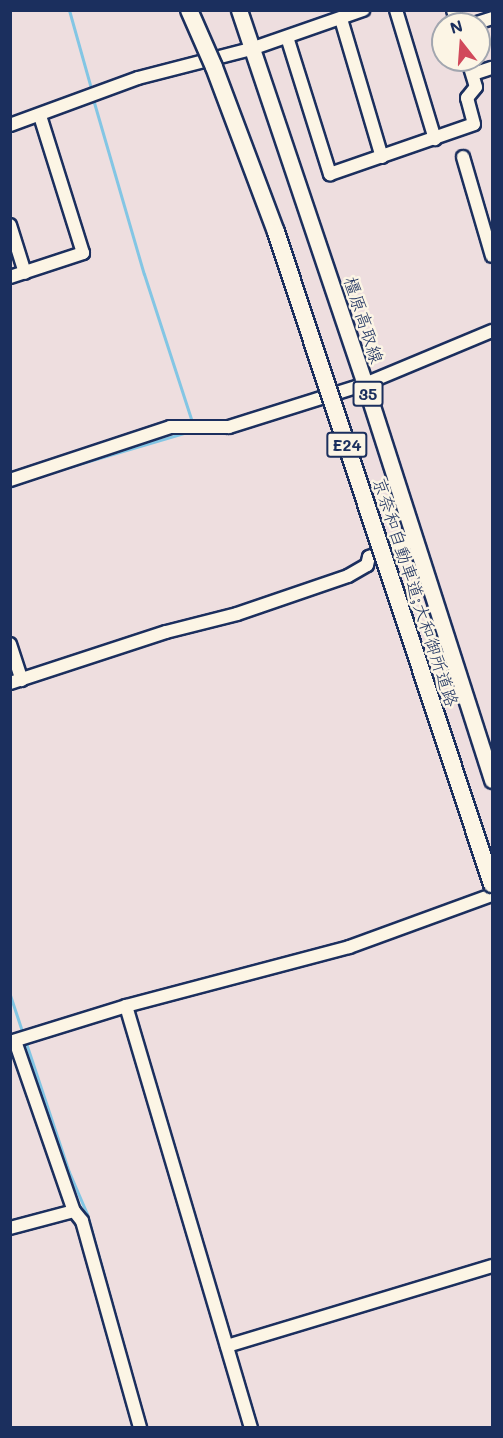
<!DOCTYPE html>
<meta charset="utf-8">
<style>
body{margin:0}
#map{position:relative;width:503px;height:1438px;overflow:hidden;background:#eededf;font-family:Mali,"Klee One",sans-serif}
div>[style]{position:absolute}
.stream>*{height:3px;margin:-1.5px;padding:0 1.5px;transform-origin:1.5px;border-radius:1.5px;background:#83c6e4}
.roads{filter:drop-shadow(2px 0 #1b2f5e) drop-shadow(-2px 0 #1b2f5e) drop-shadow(0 2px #1b2f5e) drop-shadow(0 -2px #1b2f5e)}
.minor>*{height:12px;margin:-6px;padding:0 6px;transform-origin:6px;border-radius:6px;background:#fcf5e5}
.major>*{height:15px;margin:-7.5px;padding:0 7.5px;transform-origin:7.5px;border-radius:7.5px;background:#fcf5e5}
.bridges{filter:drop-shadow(2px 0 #1b2f5e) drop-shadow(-2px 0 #1b2f5e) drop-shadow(0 2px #1b2f5e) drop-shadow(0 -2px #1b2f5e)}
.highway-bridge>*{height:16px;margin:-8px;padding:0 8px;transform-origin:8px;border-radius:8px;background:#fcf5e5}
span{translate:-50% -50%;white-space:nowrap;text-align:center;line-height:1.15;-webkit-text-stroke:5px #fcf5e5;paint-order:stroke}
.shield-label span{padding:2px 4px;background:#fcf5e5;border:2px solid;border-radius:4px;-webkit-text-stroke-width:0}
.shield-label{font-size:16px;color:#1b2f5e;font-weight:700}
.street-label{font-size:18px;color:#1b2f5e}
.frame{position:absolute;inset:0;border:12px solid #1b2f5e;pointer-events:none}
.north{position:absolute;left:431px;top:12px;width:60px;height:60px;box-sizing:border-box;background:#fcf5e5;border:2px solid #a2a6af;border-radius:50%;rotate:343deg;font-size:16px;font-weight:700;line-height:24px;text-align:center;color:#1b2f5e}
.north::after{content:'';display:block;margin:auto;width:21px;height:27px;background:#d1495b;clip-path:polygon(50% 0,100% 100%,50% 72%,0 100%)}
</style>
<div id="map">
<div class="stream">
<i style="left:69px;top:10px;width:85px;rotate:74.3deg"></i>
<i style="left:93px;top:99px;width:182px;rotate:73.8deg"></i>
<i style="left:144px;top:274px;width:159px;rotate:72deg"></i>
<i style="left:55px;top:471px;width:142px;rotate:-16.4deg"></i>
<i style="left:10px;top:487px;width:22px;rotate:-21deg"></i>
<i style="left:10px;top:995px;width:41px;rotate:71.6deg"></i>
<i style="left:25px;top:1040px;width:139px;rotate:71.6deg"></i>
<i style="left:69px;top:1172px;width:46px;rotate:66.8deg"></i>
<i style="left:87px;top:1214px;width:222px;rotate:74.6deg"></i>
</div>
<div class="roads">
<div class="minor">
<i style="left:396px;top:10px;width:135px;rotate:73.2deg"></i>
<i style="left:453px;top:10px;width:15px;rotate:74deg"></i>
<i style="left:341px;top:19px;width:144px;rotate:73.5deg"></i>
<i style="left:474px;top:24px;width:19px;rotate:-18deg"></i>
<i style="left:287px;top:37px;width:144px;rotate:72.6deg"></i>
<i style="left:330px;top:174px;width:152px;rotate:-19.1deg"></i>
<i style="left:474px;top:124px;width:27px;rotate:-105deg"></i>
<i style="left:467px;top:98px;width:14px;rotate:-51deg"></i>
<i style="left:476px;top:87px;width:28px;rotate:-107deg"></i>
<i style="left:473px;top:74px;width:20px;rotate:-18deg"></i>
<i style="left:10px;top:125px;width:136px;rotate:-20.2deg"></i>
<i style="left:138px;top:78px;width:117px;rotate:-14.4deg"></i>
<i style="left:251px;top:49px;width:119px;rotate:-19.2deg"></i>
<i style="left:463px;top:157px;width:103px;rotate:73.7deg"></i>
<i style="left:10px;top:225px;width:50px;rotate:72.6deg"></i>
<i style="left:10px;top:277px;width:77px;rotate:-18.2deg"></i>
<i style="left:83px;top:253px;width:144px;rotate:-107.4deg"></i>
<i style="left:10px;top:480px;width:169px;rotate:-18.3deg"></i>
<i style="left:170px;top:427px;width:59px"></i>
<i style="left:229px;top:427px;width:143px;rotate:-17.5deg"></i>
<i style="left:365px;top:384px;width:138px;rotate:-22.7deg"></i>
<i style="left:10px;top:644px;width:38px;rotate:72deg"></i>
<i style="left:10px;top:683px;width:164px;rotate:-18.1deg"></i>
<i style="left:166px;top:632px;width:73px;rotate:-14.2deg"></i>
<i style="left:237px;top:614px;width:117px;rotate:-18.9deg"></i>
<i style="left:348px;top:576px;width:22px;rotate:-30deg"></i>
<i style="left:367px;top:565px;width:8px;rotate:-76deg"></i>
<i style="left:369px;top:557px;width:48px;rotate:-19.6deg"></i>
<i style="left:126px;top:1006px;width:440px;rotate:73.5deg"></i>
<i style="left:15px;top:1041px;width:180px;rotate:70.9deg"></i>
<i style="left:74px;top:1211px;width:13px;rotate:51deg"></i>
<i style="left:82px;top:1221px;width:215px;rotate:74.3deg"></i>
<i style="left:10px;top:1042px;width:121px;rotate:-17.2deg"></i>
<i style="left:126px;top:1006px;width:231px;rotate:-14.8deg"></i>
<i style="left:349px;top:947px;width:152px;rotate:-20deg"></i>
<i style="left:10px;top:1228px;width:66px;rotate:-14.9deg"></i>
<i style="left:227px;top:1346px;width:277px;rotate:-16.8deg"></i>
</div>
<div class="major">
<i style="left:239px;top:10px;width:395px;rotate:71.4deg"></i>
<i style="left:365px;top:384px;width:416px;rotate:72.2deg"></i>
</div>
</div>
<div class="bridges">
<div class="highway-bridge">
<i style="left:189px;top:10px;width:62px;rotate:66.3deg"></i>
<i style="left:214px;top:67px;width:176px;rotate:69.4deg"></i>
<i style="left:276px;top:232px;width:687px;rotate:71.67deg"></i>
</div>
</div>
<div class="shield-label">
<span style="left:368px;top:394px">35</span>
<span style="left:347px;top:445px">E24</span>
</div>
<div class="street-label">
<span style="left:364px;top:320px;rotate:72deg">橿原高取線</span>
<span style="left:416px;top:592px;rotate:72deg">京奈和自動車道;大和御所道路</span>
</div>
<div class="frame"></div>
<div class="north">N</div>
</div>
